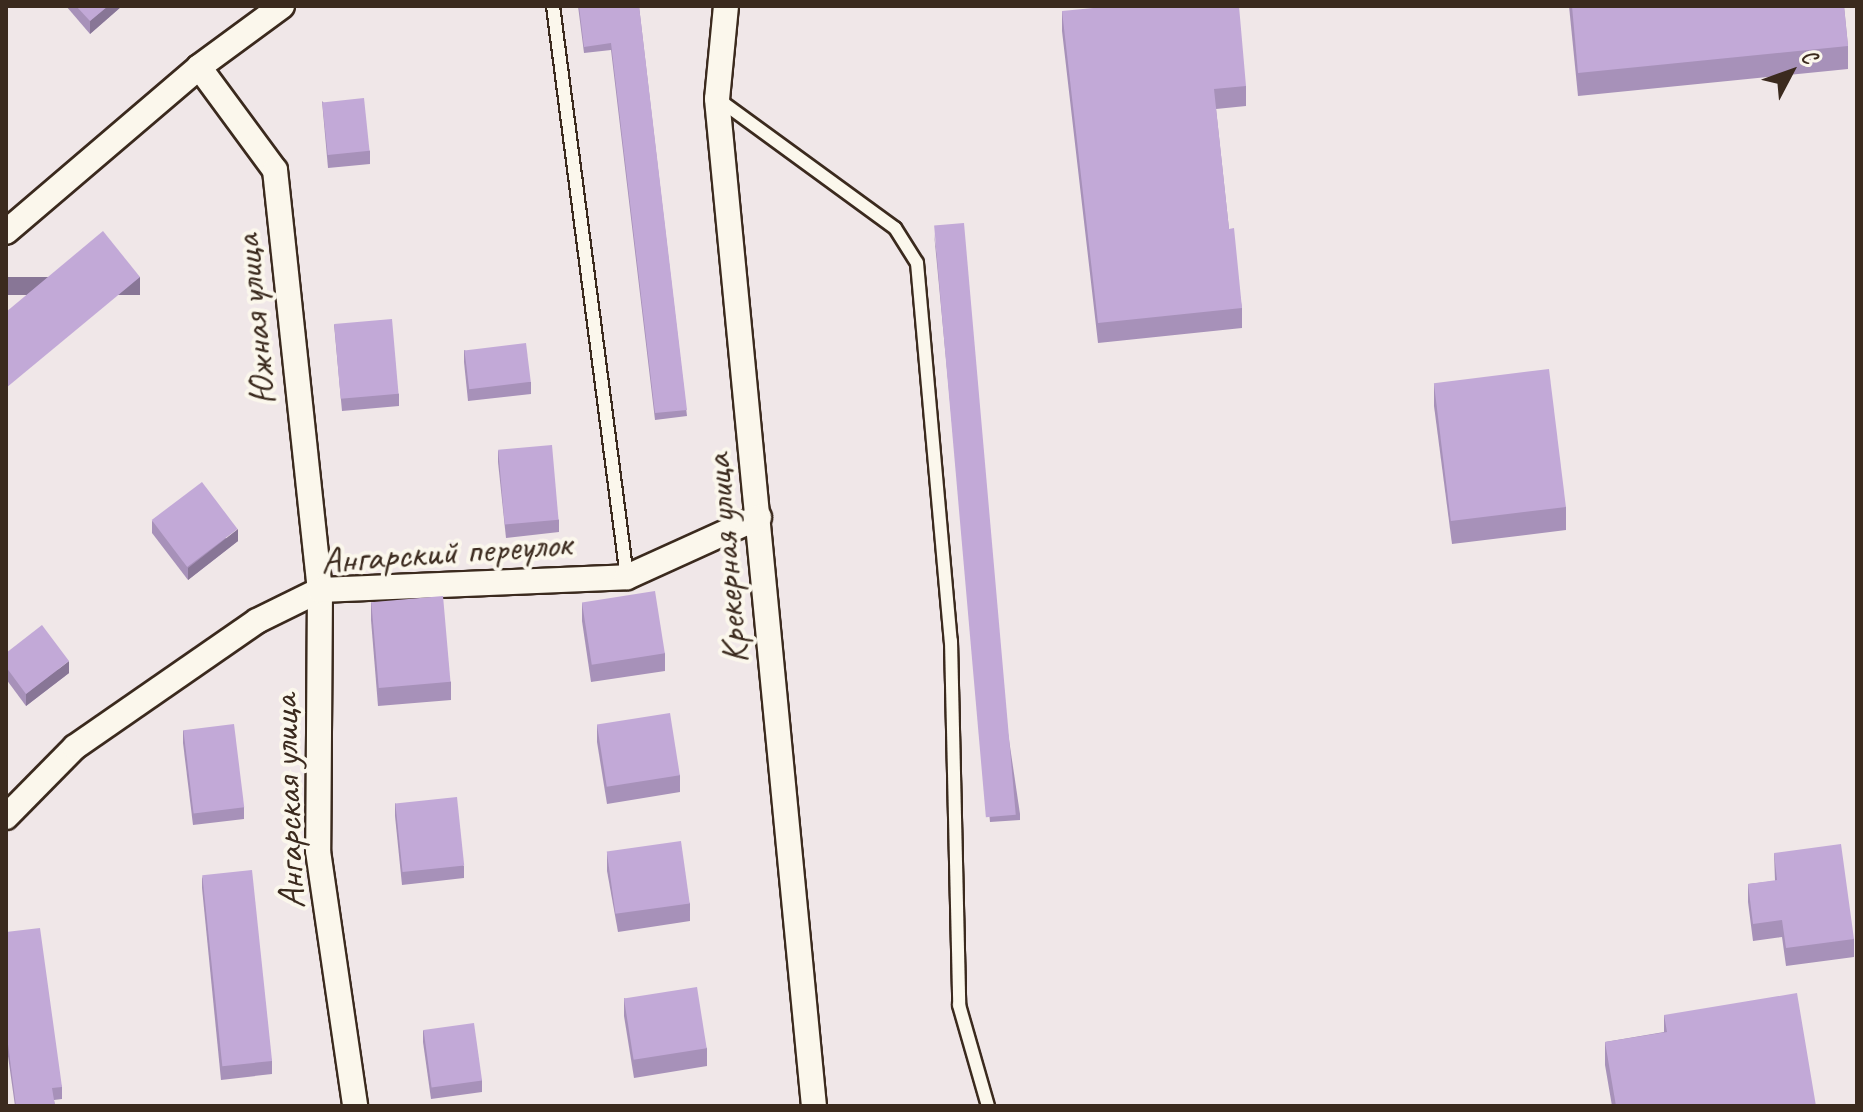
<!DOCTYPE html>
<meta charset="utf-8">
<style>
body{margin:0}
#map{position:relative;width:1863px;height:1112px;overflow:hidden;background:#f0e7e8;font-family:Caveat,sans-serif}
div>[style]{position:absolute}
.roads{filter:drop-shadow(2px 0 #3b2a1e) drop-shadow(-2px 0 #3b2a1e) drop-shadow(0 2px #3b2a1e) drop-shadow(0 -2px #3b2a1e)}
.service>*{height:12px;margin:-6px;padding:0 6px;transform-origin:6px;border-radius:6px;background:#fbf7ec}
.minor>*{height:24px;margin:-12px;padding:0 12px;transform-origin:12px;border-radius:12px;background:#fbf7ec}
.wall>*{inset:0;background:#a791b9}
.shaded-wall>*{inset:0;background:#887696;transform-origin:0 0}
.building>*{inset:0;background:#c2a9d7;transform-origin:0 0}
span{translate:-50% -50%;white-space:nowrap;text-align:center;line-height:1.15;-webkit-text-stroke:8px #fbf7ec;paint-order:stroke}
.street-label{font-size:38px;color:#3b2a1e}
.frame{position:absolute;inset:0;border:8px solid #3b2a1e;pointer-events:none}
.north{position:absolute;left:1751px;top:32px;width:80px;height:80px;-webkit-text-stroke:6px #fbf7ec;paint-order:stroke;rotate:49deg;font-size:22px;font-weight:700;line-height:32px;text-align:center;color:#3b2a1e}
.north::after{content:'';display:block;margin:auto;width:28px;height:36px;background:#3b2a1e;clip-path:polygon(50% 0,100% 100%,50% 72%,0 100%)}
</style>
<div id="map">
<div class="roads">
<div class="service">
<i style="left:553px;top:6px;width:576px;rotate:82.62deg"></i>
<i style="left:718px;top:99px;width:219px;rotate:36.1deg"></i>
<i style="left:895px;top:228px;width:41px;rotate:57.8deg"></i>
<i style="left:917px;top:263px;width:380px;rotate:84.9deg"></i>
<i style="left:951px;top:641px;width:364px;rotate:88.7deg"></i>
<i style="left:959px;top:1005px;width:105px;rotate:74deg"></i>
</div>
<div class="minor">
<i style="left:726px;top:6px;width:93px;rotate:95.5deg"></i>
<i style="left:717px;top:99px;width:1012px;rotate:84.5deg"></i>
<i style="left:199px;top:67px;width:128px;rotate:53.6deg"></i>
<i style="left:275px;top:170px;width:422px;rotate:83.9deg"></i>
<i style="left:320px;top:590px;width:261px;rotate:90.4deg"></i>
<i style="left:318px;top:851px;width:258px;rotate:81.7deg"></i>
<i style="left:6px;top:232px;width:254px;rotate:-40.5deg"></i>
<i style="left:199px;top:67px;width:103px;rotate:-36.3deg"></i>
<i style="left:6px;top:817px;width:98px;rotate:-45.4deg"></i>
<i style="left:75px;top:747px;width:221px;rotate:-34.7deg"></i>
<i style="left:257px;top:621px;width:70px;rotate:-26.2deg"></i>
<i style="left:320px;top:590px;width:307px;rotate:-2.4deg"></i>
<i style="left:627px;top:577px;width:145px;rotate:-24.4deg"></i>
</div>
</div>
<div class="wall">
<i style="clip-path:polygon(66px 6px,122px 6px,90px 34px)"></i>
<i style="clip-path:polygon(578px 6px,639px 6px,687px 416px,655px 420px,611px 50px,584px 53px)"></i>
<i style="clip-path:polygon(1569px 6px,1844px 6px,1848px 46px,1848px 69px,1578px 96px)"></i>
<i style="clip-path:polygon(1062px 11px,1246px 86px,1246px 106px,1216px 109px,1229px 229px,1242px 308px,1242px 328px,1098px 343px,1062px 31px)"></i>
<i style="clip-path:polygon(322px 101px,370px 151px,370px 164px,328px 168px)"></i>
<i style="clip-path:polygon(934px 233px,1020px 814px,1020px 820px,990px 822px)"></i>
<i style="clip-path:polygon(334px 324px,399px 394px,399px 406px,342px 411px)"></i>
<i style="clip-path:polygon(464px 350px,531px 382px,531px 394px,468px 401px,464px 362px)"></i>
<i style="clip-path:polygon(1434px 384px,1566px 507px,1566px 530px,1452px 544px,1434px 406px)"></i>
<i style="clip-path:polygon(498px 450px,559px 520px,559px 532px,506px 538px,498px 462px)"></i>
<i style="clip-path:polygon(152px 521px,238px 541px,188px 580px,152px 533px)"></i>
<i style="clip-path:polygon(371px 602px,451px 682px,451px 700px,378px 706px,371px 620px)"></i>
<i style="clip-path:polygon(582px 603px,665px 653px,665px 671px,591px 682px,582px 621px)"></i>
<i style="clip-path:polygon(6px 653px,69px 673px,26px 706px,6px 679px)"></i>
<i style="clip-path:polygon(597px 725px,680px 775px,680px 792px,607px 804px,597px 742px)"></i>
<i style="clip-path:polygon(183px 730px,244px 807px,244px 819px,193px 825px,183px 743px)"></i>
<i style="clip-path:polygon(395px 803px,464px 866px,464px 878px,402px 885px,395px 816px)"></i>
<i style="clip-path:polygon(607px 853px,690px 903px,690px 921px,618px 932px,607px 871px)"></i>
<i style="clip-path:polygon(1774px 853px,1854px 939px,1854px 957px,1786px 966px,1782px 937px,1753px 941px,1748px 902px,1748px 884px,1775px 881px)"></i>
<i style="clip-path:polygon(202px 876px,272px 1061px,272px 1074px,221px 1080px,202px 888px)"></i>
<i style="clip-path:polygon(6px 932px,62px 1087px,62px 1099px,54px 1100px,55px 1106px,15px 1106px,6px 1042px)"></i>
<i style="clip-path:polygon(624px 998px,707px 1048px,707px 1066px,634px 1078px,624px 1016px)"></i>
<i style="clip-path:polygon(1664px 1015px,1816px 1106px,1612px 1106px,1605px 1065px,1605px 1042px,1664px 1032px)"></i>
<i style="clip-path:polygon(423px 1030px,482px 1080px,482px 1092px,431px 1099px,423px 1042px)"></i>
</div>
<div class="shaded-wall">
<i style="clip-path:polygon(108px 6px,122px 6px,90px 34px,90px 21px)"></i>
<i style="left:140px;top:277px;width:18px;height:174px;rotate:90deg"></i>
<i style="clip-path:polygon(238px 529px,238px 541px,188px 580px,188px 568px)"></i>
<i style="clip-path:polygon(69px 661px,69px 673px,26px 706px,26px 694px)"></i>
</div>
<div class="building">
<i style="clip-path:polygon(76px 6px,108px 6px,90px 21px)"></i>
<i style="clip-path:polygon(579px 6px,639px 6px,687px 410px,655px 413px,611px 43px,584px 47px)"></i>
<i style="clip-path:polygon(1114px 6px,1239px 6px,1246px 86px,1214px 89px,1229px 229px,1234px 228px,1242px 308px,1098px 323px,1062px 11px)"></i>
<i style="clip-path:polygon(1572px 6px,1844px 6px,1848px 46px,1578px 73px)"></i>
<i style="left:364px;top:98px;width:53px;height:42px;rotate:84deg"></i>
<i style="left:964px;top:223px;width:594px;height:30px;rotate:85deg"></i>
<i style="clip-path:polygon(103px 231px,140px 277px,6px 388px,6px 312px)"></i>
<i style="left:392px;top:319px;width:75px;height:58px;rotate:85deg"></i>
<i style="left:526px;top:343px;width:39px;height:62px;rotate:83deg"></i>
<i style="left:1549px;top:369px;width:139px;height:116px;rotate:83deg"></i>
<i style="left:552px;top:445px;width:75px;height:54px;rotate:85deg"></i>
<i style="left:202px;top:482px;width:59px;height:63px;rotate:53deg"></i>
<i style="left:655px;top:591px;width:63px;height:74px;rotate:81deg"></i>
<i style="left:443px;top:596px;width:86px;height:72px;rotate:85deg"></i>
<i style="clip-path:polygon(42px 625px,69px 661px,26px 694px,6px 667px,6px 653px)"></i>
<i style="left:670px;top:713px;width:63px;height:74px;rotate:81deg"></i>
<i style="left:234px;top:724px;width:84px;height:51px;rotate:83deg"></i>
<i style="left:457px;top:797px;width:69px;height:62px;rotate:84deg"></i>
<i style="left:681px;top:841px;width:63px;height:75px;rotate:82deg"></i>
<i style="clip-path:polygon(1841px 844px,1854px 939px,1786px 948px,1782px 920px,1753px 924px,1748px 884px,1777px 880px,1774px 853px)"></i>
<i style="left:252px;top:870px;width:192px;height:50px;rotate:84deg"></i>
<i style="clip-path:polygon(40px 928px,62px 1087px,52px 1088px,55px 1106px,16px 1106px,6px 1029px,6px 932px)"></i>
<i style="left:697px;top:987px;width:62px;height:74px;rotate:81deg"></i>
<i style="clip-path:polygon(1797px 993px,1816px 1106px,1616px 1106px,1605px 1042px,1667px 1032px,1664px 1015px)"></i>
<i style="left:474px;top:1023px;width:58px;height:51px;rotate:82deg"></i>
</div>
<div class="street-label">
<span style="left:255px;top:320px;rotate:-96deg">Южная улица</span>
<span style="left:446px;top:552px;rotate:-4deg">Ангарский переулок</span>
<span style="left:726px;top:559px;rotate:-95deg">Крекерная улица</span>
<span style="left:288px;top:802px;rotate:-92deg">Ангарская улица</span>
</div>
<div class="frame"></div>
<div class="north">С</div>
</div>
